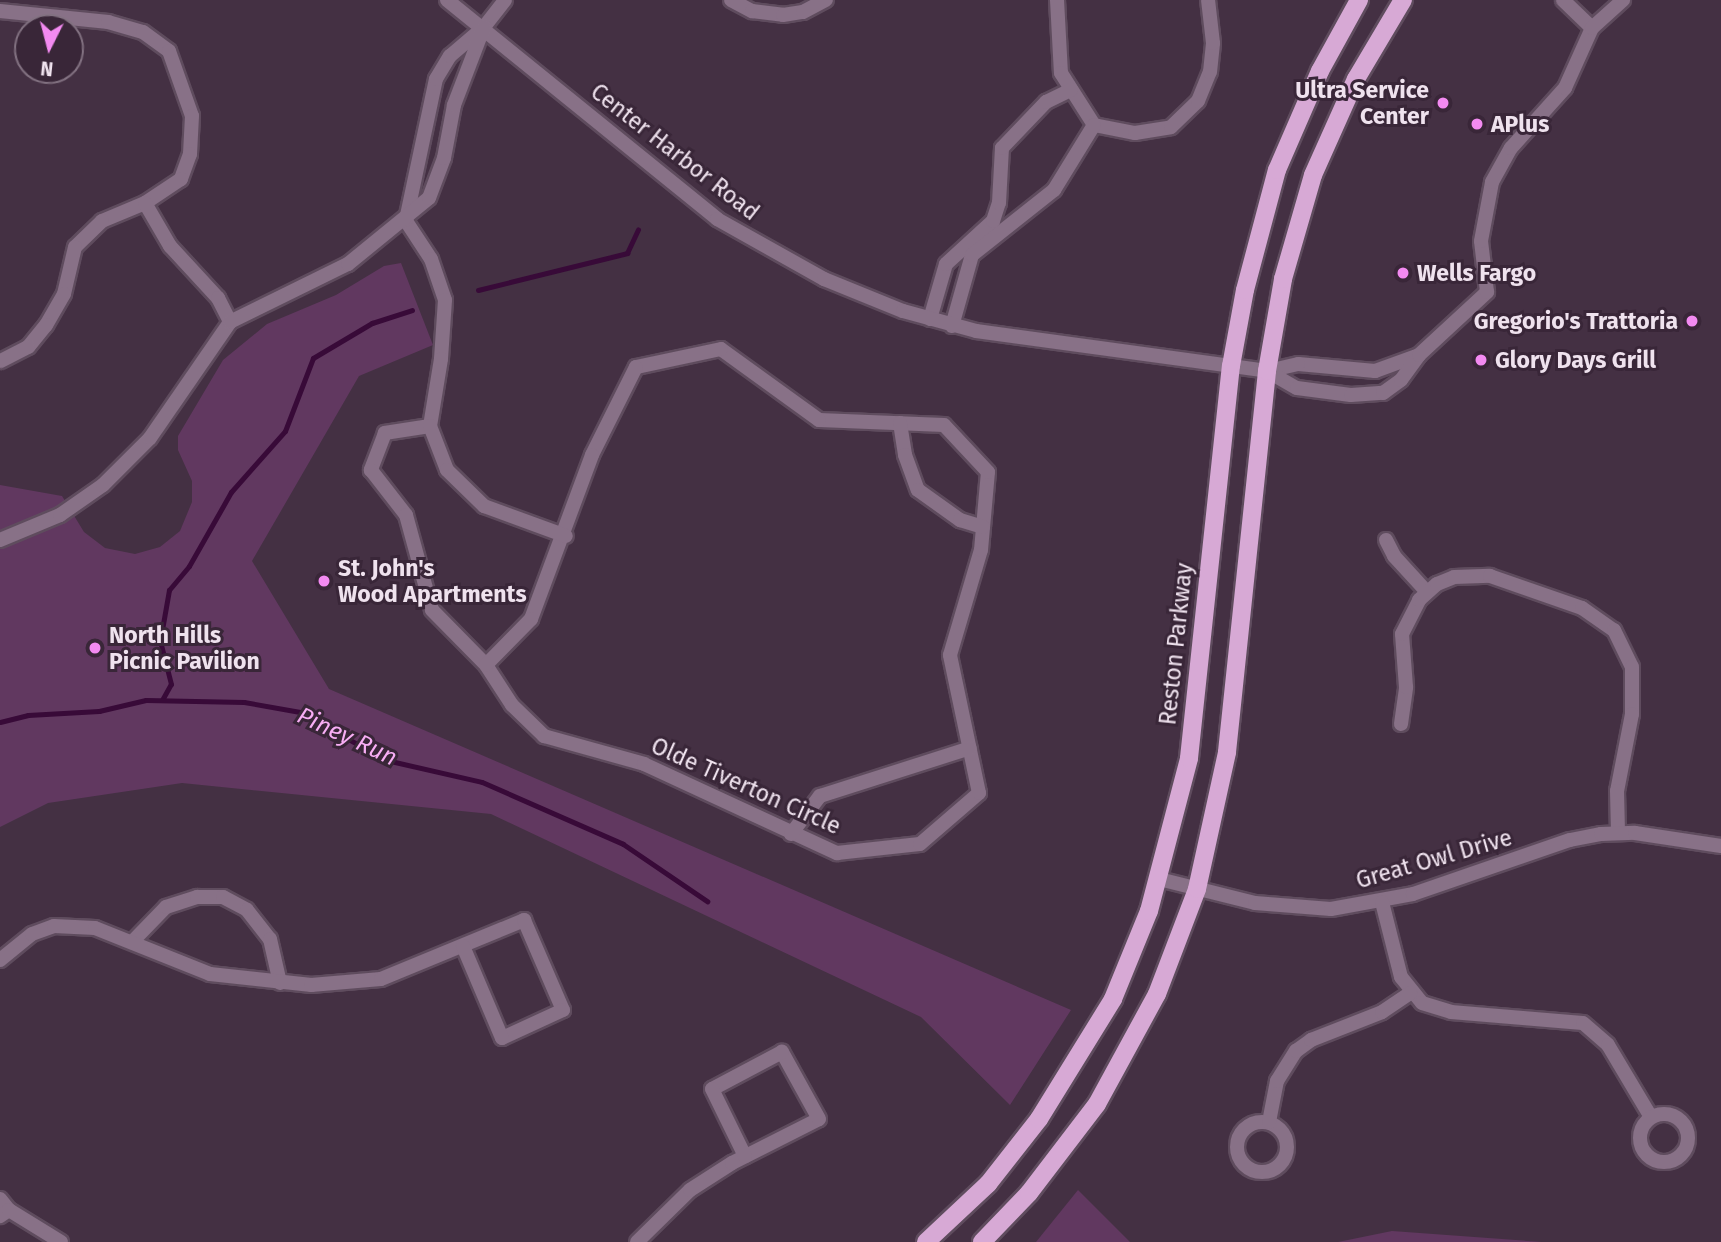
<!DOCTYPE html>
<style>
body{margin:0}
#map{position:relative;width:1721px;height:1242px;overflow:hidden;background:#443043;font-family:"Fira Sans",sans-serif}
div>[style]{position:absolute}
.green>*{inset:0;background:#613860}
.stream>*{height:5px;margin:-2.5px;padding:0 2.5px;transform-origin:2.5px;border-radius:2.5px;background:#380a38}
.roads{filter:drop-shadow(2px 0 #5f4c5e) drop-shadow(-2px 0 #5f4c5e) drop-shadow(0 2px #5f4c5e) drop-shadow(0 -2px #5f4c5e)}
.minor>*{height:14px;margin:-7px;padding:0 7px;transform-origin:7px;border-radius:7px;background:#887187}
.minor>.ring{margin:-7px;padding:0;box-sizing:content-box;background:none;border:14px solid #887187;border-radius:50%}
.tertiary>*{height:14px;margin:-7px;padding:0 7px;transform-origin:7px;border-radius:7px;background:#887187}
.primary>*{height:18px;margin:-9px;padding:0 9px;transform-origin:9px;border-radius:9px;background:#d7a9d5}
.dots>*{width:19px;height:19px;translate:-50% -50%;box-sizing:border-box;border:4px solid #392638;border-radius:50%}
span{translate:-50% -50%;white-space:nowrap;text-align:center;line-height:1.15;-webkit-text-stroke:6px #392638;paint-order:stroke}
.poi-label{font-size:23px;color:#efe2ee;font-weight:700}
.right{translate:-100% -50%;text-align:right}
.left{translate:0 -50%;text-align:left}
.street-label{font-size:23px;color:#efe2ee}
.water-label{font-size:24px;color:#f8aef5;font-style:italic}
.north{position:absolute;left:14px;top:14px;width:70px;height:70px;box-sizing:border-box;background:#392638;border:2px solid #827181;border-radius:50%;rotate:186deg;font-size:19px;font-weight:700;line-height:28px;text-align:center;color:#efe2ee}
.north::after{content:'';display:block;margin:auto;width:24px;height:32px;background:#f38af1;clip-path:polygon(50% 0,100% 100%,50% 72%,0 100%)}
</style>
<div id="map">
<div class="green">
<i style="clip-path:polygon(401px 263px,433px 345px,359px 376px,252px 561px,329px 689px,1071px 1010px,1010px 1105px,921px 1017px,491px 814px,182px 783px,48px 803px,0 827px,0 485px,62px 496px,84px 532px,105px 548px,135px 554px,160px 547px,180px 531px,192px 502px,192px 481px,178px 450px,178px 436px,223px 360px,267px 324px,336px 295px,384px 266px)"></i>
<i style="clip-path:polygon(1078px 1190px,1130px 1242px,1036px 1242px)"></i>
<i style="clip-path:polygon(1392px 1231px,1542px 1242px,1338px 1242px)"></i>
</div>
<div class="stream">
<i style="left:478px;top:290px;width:154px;rotate:-13.9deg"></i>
<i style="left:627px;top:253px;width:26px;rotate:-65deg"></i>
<i style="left:162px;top:700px;width:18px;rotate:-61deg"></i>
<i style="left:171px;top:684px;width:44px;rotate:-104.3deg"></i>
<i style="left:160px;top:641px;width:52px;rotate:-80deg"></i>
<i style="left:169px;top:590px;width:31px;rotate:-50deg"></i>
<i style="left:189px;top:566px;width:85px;rotate:-60.4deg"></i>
<i style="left:231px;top:492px;width:81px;rotate:-48.5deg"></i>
<i style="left:285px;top:431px;width:78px;rotate:-69deg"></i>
<i style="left:313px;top:358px;width:69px;rotate:-30.7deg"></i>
<i style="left:372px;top:323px;width:42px;rotate:-18deg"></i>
<i style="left:0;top:722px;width:29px;rotate:-14deg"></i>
<i style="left:28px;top:715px;width:71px;rotate:-3.2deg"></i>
<i style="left:99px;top:711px;width:48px;rotate:-13.2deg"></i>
<i style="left:146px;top:700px;width:98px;rotate:1.2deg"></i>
<i style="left:244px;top:702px;width:57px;rotate:10.1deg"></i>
<i style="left:300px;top:712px;width:98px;rotate:29.2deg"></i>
<i style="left:386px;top:760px;width:98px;rotate:12.9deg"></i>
<i style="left:482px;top:782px;width:154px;rotate:23.7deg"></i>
<i style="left:623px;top:844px;width:102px;rotate:34.2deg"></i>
</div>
<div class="roads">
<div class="minor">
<i style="left:731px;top:0;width:24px;rotate:28deg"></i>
<i style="left:752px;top:11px;width:31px;rotate:7deg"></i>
<i style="left:783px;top:15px;width:20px;rotate:-9deg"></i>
<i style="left:803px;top:12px;width:26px;rotate:-28deg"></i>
<i style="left:1057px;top:0;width:73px;rotate:86.9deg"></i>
<i style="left:1061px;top:73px;width:62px;rotate:57.6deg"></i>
<i style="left:1094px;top:125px;width:42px;rotate:11deg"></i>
<i style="left:1135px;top:133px;width:36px;rotate:-9deg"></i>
<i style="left:1171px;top:127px;width:37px;rotate:-44deg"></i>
<i style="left:1198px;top:101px;width:31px;rotate:-68deg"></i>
<i style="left:1210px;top:72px;width:29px;rotate:-84deg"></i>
<i style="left:1213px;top:43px;width:43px;rotate:-96.6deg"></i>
<i style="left:1563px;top:0;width:40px;rotate:44deg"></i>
<i style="left:0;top:11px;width:109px;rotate:5.8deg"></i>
<i style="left:108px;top:22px;width:36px;rotate:16deg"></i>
<i style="left:143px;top:32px;width:32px;rotate:36deg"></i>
<i style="left:169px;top:51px;width:69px;rotate:70.5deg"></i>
<i style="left:192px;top:116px;width:38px;rotate:93deg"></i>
<i style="left:190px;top:154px;width:27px;rotate:110deg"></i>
<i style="left:181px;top:179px;width:43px;rotate:146.3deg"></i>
<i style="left:145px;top:203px;width:47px;rotate:157.3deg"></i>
<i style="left:102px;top:221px;width:37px;rotate:136deg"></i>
<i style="left:75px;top:247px;width:48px;rotate:103.2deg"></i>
<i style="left:64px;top:294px;width:36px;rotate:120deg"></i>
<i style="left:46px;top:325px;width:28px;rotate:129deg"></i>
<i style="left:28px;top:347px;width:31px;rotate:153deg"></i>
<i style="left:145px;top:203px;width:50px;rotate:59.8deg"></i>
<i style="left:170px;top:246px;width:71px;rotate:47.3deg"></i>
<i style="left:218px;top:298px;width:27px;rotate:63deg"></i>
<i style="left:406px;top:221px;width:45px;rotate:56.7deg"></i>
<i style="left:431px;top:259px;width:43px;rotate:71.1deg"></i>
<i style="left:445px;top:300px;width:59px;rotate:93.9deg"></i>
<i style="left:441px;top:359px;width:68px;rotate:99.3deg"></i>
<i style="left:430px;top:426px;width:46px;rotate:171.2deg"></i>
<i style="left:385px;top:433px;width:40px;rotate:111deg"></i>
<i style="left:371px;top:470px;width:57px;rotate:52.1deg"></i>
<i style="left:406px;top:515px;width:98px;rotate:74.7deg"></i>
<i style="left:432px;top:610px;width:77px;rotate:45.5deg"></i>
<i style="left:486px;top:665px;width:48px;rotate:57deg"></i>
<i style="left:512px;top:705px;width:45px;rotate:44.1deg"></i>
<i style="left:544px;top:736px;width:104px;rotate:15.6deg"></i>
<i style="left:644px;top:764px;width:213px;rotate:24.8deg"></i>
<i style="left:837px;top:853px;width:83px;rotate:-6.2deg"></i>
<i style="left:920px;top:844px;width:78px;rotate:-40.8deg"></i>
<i style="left:979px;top:793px;width:141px;rotate:-101.9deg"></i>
<i style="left:950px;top:655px;width:109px;rotate:-73.6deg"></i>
<i style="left:981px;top:550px;width:78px;rotate:-84.9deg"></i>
<i style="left:988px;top:472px;width:64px;rotate:-133.1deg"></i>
<i style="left:944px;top:425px;width:125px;rotate:-177.7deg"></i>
<i style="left:819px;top:420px;width:121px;rotate:-144.1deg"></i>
<i style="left:721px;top:349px;width:87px;rotate:168deg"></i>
<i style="left:636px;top:367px;width:98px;rotate:116.6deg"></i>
<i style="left:592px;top:455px;width:175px;rotate:110.4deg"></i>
<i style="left:531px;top:619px;width:64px;rotate:134.4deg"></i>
<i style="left:930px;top:319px;width:57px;rotate:-73.8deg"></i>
<i style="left:946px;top:264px;width:64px;rotate:-42.5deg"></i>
<i style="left:993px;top:221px;width:19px;rotate:-72deg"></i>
<i style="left:999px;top:203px;width:55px;rotate:-86.9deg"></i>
<i style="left:1002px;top:148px;width:64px;rotate:-46.3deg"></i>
<i style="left:1046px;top:102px;width:28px;rotate:-26deg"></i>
<i style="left:952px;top:326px;width:74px;rotate:-74.3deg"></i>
<i style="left:972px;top:255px;width:105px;rotate:-38.4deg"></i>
<i style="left:1054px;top:190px;width:76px;rotate:-58.4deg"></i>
<i style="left:1419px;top:355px;width:47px;rotate:160deg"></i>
<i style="left:1375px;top:371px;width:77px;rotate:-174.8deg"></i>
<i style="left:1298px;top:364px;width:32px;rotate:167deg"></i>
<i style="left:1267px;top:371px;width:34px;rotate:30deg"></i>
<i style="left:1297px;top:388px;width:54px;rotate:7.4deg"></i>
<i style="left:1351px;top:395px;width:32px;rotate:-4deg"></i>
<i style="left:1383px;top:393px;width:22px;rotate:-36deg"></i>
<i style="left:1401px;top:380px;width:31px;rotate:-54deg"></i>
<i style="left:1419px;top:355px;width:93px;rotate:-42.8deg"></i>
<i style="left:1487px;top:292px;width:51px;rotate:-96.7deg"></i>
<i style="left:1481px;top:241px;width:60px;rotate:-79.4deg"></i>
<i style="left:1492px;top:182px;width:39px;rotate:-61deg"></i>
<i style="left:1511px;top:148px;width:81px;rotate:-48deg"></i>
<i style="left:1565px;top:88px;width:66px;rotate:-65.8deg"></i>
<i style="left:1592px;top:28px;width:42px;rotate:-42.1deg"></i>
<i style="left:900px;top:423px;width:32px;rotate:81deg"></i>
<i style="left:905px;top:455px;width:37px;rotate:70deg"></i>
<i style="left:918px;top:490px;width:52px;rotate:35.5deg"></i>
<i style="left:960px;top:520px;width:24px;rotate:17deg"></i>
<i style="left:430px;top:426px;width:47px;rotate:68.9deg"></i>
<i style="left:447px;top:470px;width:52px;rotate:44.2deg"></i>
<i style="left:484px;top:506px;width:87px;rotate:20.1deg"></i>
<i style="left:1386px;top:540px;width:18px;rotate:63deg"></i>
<i style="left:1394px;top:556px;width:49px;rotate:47.5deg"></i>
<i style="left:1401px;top:724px;width:37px;rotate:-82deg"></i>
<i style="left:1406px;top:687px;width:53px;rotate:-94.3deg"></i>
<i style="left:1402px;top:634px;width:38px;rotate:-63deg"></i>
<i style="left:1419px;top:600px;width:24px;rotate:-42deg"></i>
<i style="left:1437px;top:584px;width:18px;rotate:-22deg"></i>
<i style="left:1454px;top:577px;width:36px;rotate:-2deg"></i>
<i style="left:1490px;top:576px;width:97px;rotate:19.2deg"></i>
<i style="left:1582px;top:608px;width:39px;rotate:35deg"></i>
<i style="left:1614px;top:630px;width:41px;rotate:64.1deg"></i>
<i style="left:1632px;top:667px;width:47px;rotate:90deg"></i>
<i style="left:1632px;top:714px;width:78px;rotate:101deg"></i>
<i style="left:1617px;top:791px;width:42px;rotate:88.6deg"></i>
<i style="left:791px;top:834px;width:48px;rotate:-52.7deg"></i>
<i style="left:820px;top:796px;width:157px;rotate:-17.7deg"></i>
<i style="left:1159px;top:879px;width:99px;rotate:14deg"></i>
<i style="left:1255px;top:903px;width:76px;rotate:4.5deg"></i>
<i style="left:1331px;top:909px;width:83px;rotate:-10.4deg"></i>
<i style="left:1413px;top:894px;width:166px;rotate:-19deg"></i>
<i style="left:1570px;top:840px;width:32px;rotate:-11deg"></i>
<i style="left:1601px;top:834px;width:34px;rotate:-2deg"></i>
<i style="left:1635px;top:833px;width:87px;rotate:8.6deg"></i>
<i style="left:1382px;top:902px;width:77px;rotate:75.8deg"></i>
<i style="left:1401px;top:977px;width:33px;rotate:51deg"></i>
<i style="left:1422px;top:1003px;width:30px;rotate:17deg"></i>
<i style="left:1451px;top:1012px;width:132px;rotate:4.8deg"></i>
<i style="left:1583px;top:1023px;width:33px;rotate:41deg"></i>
<i style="left:1608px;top:1045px;width:84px;rotate:59.2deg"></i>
<i style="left:133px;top:941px;width:47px;rotate:-45.9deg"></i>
<i style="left:166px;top:907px;width:33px;rotate:-18deg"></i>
<i style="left:197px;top:897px;width:26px"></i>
<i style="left:223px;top:897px;width:27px;rotate:28deg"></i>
<i style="left:247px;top:910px;width:37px;rotate:52deg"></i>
<i style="left:270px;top:939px;width:45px;rotate:77.2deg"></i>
<i style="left:0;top:960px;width:41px;rotate:-39.1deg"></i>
<i style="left:32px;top:934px;width:23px;rotate:-20deg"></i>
<i style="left:54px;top:926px;width:41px;rotate:2.8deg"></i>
<i style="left:95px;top:928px;width:124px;rotate:21.8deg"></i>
<i style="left:210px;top:974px;width:102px;rotate:6.2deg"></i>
<i style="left:311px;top:985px;width:70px;rotate:-4.9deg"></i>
<i style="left:381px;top:979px;width:155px;rotate:-22.4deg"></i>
<i style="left:524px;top:920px;width:98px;rotate:66.6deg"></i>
<i style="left:563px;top:1010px;width:67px;rotate:155.3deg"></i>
<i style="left:502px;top:1038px;width:100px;rotate:-113deg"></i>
<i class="ring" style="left:1640px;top:1114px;width:34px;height:34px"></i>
<i class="ring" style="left:1237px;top:1122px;width:36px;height:36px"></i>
<i style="left:1269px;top:1122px;width:42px;rotate:-79deg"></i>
<i style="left:1277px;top:1081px;width:36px;rotate:-58deg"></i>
<i style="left:1296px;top:1051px;width:19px;rotate:-36deg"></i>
<i style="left:1311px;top:1040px;width:76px;rotate:-21.5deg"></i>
<i style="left:1382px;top:1012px;width:34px;rotate:-34deg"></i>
<i style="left:0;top:1199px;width:14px;rotate:51deg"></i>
<i style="left:9px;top:1210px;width:11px;rotate:146deg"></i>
<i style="left:9px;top:1210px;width:61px;rotate:31.6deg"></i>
<i style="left:637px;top:1242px;width:74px;rotate:-44.5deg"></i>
<i style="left:690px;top:1190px;width:50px;rotate:-32.7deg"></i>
<i style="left:732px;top:1163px;width:97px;rotate:-26.8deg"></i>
<i style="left:819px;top:1119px;width:77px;rotate:-118.9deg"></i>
<i style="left:782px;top:1052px;width:79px;rotate:152.1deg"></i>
<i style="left:712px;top:1089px;width:75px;rotate:63.8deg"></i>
</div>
<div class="tertiary">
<i style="left:447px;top:0;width:348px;rotate:39deg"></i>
<i style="left:717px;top:219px;width:123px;rotate:29.3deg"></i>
<i style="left:824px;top:279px;width:85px;rotate:22.1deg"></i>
<i style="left:903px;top:311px;width:76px;rotate:15.3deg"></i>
<i style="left:976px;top:331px;width:294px;rotate:7.8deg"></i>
<i style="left:406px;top:220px;width:144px;rotate:-78deg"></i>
<i style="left:436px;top:79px;width:27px;rotate:-59deg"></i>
<i style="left:450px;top:56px;width:45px;rotate:-40.5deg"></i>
<i style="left:484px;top:27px;width:34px;rotate:-52deg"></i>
<i style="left:0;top:540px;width:65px;rotate:-22.6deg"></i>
<i style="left:60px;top:515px;width:52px;rotate:-34.9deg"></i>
<i style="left:103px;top:485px;width:66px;rotate:-45deg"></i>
<i style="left:150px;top:438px;width:141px;rotate:-55.4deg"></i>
<i style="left:230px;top:322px;width:131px;rotate:-26.2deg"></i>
<i style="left:348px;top:264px;width:104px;rotate:-39.2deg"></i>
<i style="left:429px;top:198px;width:43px;rotate:-69.4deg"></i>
<i style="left:444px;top:158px;width:54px;rotate:-79.3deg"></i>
<i style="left:454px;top:105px;width:84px;rotate:-69deg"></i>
</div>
<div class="primary">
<i style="left:926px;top:1242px;width:85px;rotate:-43.1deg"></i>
<i style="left:988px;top:1184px;width:83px;rotate:-51.9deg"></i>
<i style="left:1039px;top:1119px;width:141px;rotate:-58.3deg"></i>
<i style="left:1113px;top:999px;width:95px;rotate:-67.8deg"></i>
<i style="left:1149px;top:911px;width:158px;rotate:-75.3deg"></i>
<i style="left:1189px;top:758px;width:394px;rotate:-83.9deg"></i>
<i style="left:1231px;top:366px;width:77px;rotate:-79.6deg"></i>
<i style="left:1245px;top:290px;width:124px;rotate:-75.1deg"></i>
<i style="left:1277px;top:170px;width:108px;rotate:-66.5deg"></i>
<i style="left:1320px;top:71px;width:81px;rotate:-61.2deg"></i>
<i style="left:982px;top:1242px;width:68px;rotate:-46.2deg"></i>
<i style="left:1029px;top:1193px;width:112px;rotate:-52.6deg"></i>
<i style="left:1097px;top:1104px;width:125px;rotate:-61.4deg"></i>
<i style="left:1157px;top:994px;width:112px;rotate:-69.1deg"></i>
<i style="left:1197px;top:889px;width:140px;rotate:-77.6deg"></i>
<i style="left:1227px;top:752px;width:383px;rotate:-84deg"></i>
<i style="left:1267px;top:371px;width:93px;rotate:-80.1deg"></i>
<i style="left:1283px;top:279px;width:108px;rotate:-73.9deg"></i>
<i style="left:1313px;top:175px;width:105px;rotate:-65.9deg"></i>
<i style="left:1356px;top:79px;width:92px;rotate:-59.3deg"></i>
</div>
</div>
<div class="dots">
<i style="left:1443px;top:103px;background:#f38af1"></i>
<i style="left:1477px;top:124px;background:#f38af1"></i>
<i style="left:1403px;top:273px;background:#f38af1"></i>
<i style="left:1692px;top:321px;background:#f38af1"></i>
<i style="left:1481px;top:360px;background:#f38af1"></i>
<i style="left:324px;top:581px;background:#f38af1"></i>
<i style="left:95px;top:648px;background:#f38af1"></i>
</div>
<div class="poi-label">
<span class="right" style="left:1429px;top:103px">Ultra Service<br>Center</span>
<span class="left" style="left:1491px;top:124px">APlus</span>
<span class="left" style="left:1417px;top:273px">Wells Fargo</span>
<span class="right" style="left:1678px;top:321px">Gregorio's Trattoria</span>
<span class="left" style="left:1495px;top:360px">Glory Days Grill</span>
<span class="left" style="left:338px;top:581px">St. John's<br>Wood Apartments</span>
<span class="left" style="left:109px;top:648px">North Hills<br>Picnic Pavilion</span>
</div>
<div class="street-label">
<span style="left:675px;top:152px;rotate:38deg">Center Harbor Road</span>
<span style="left:1176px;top:644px;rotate:-84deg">Reston Parkway</span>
<span style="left:746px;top:786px;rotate:24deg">Olde Tiverton Circle</span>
<span style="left:1434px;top:859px;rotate:-16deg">Great Owl Drive</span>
</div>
<div class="water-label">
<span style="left:347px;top:737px;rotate:25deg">Piney Run</span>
</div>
<div class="north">N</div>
</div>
